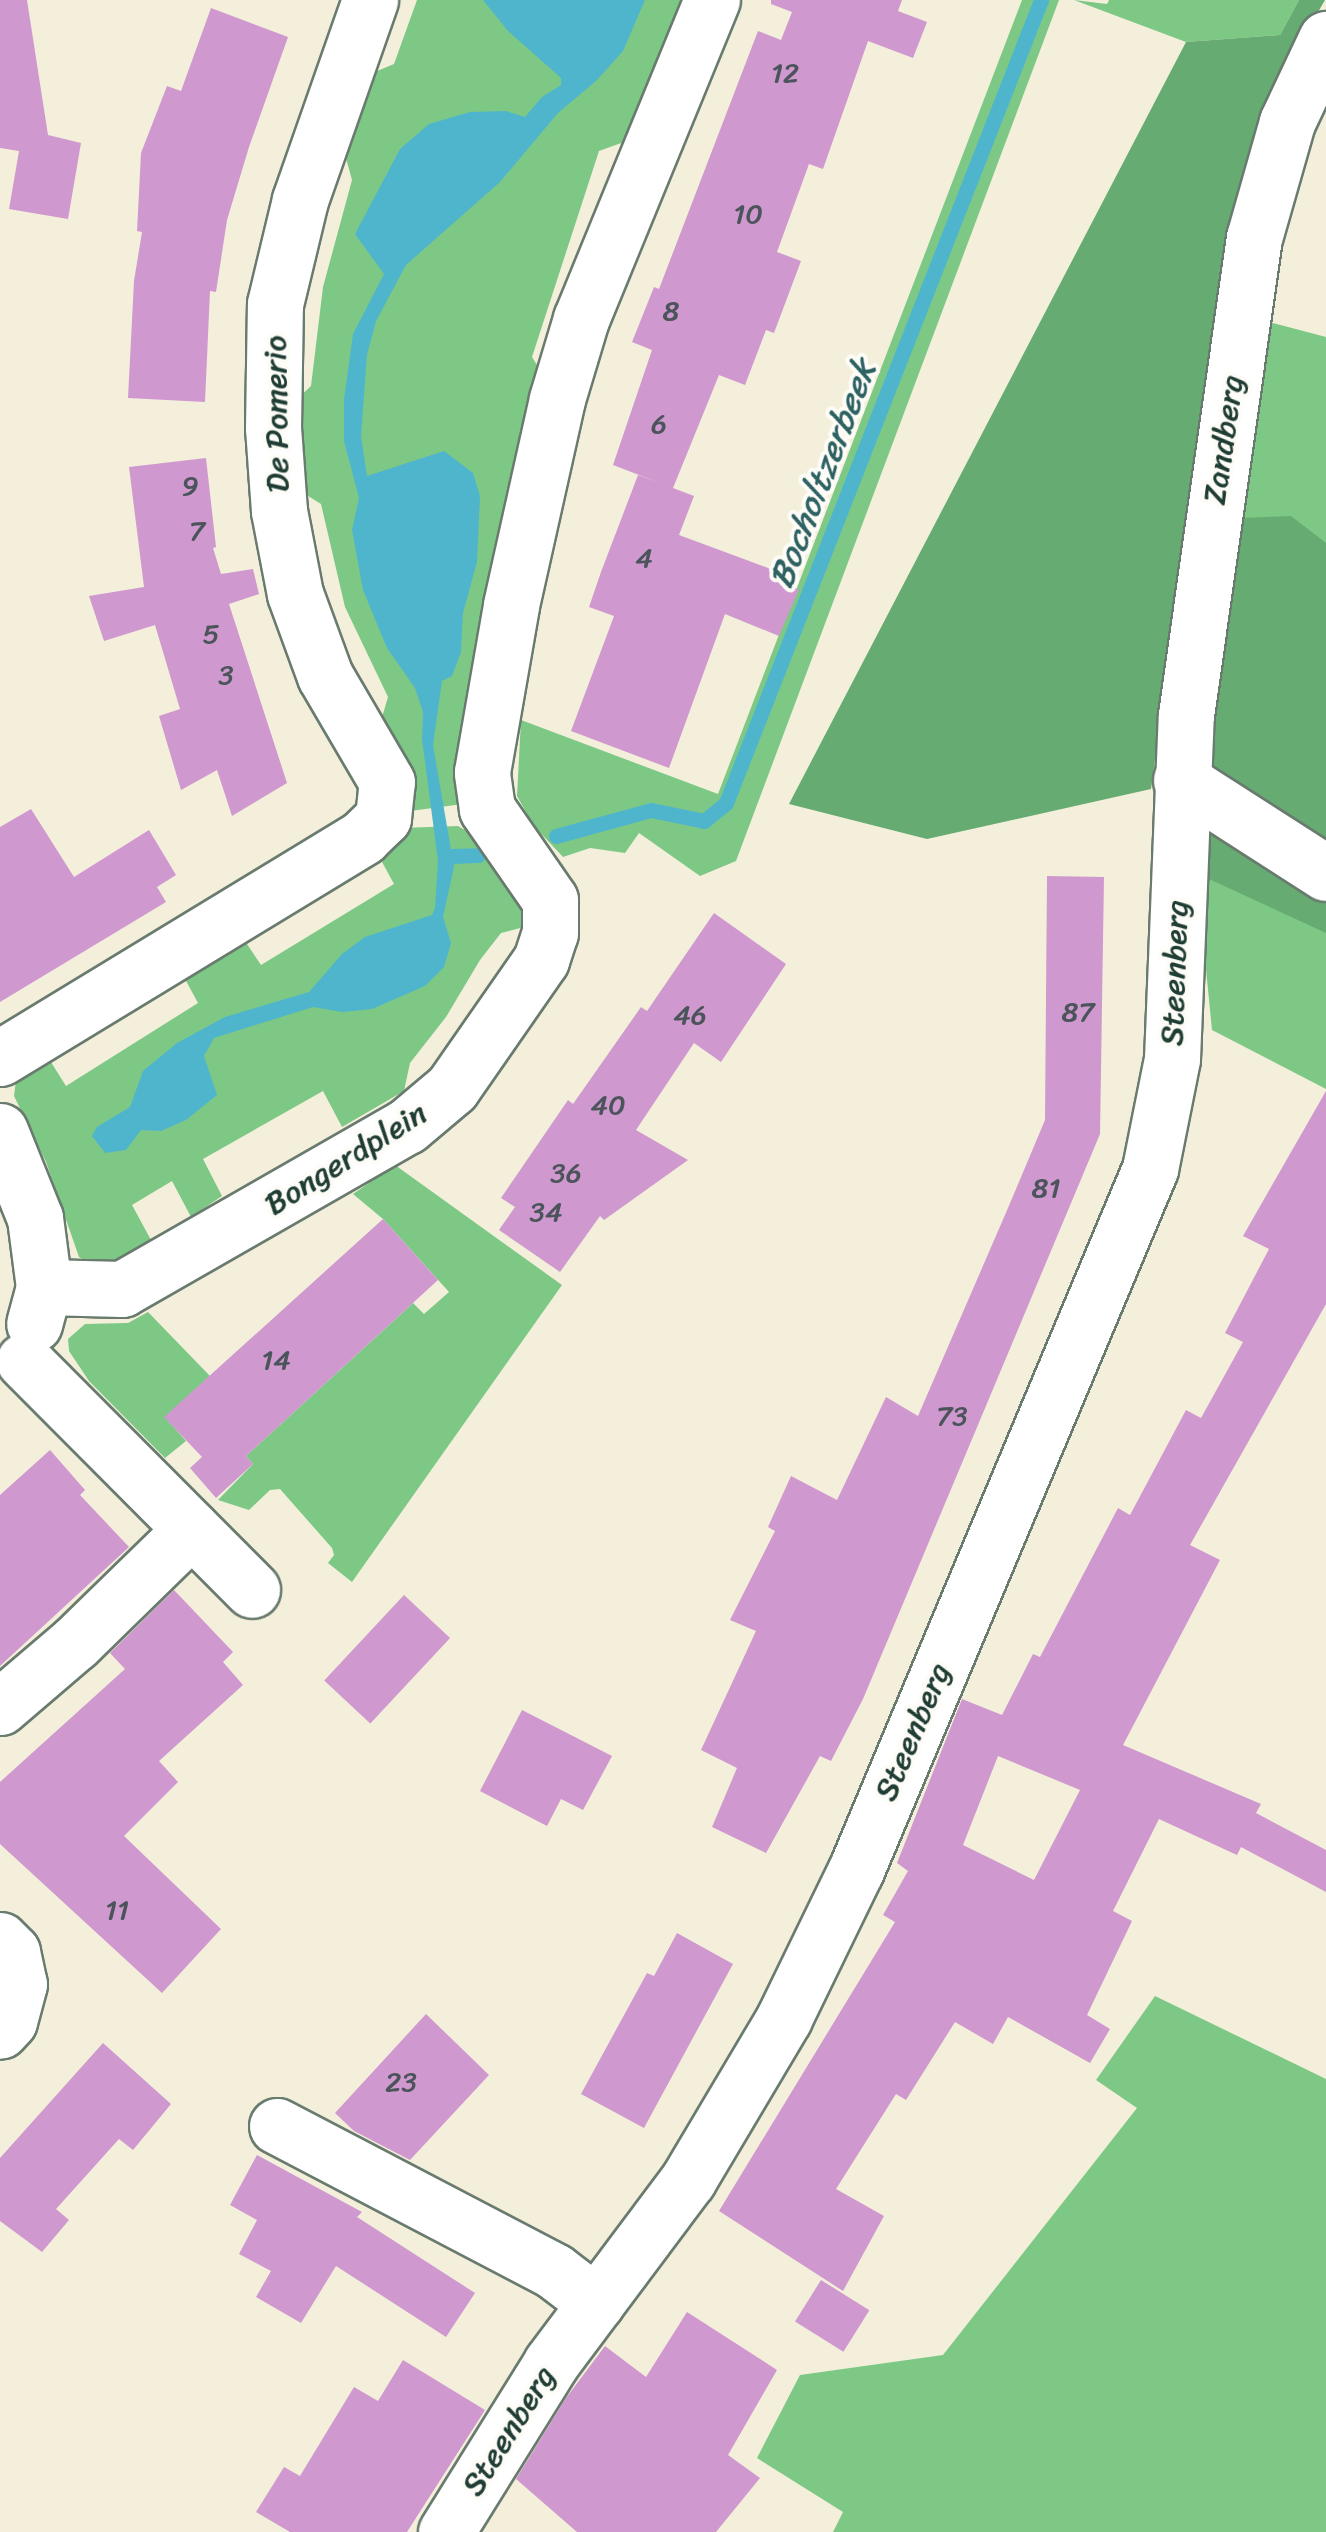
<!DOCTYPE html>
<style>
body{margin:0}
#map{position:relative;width:1326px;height:2532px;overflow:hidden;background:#f3efdb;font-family:Sriracha,sans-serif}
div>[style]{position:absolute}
.green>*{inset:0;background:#7ec885}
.forest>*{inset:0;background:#66ac72}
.water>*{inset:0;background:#4fb5cd}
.stream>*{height:15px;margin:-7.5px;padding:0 7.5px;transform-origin:7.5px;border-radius:7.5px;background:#4fb5cd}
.building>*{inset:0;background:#cf98ce;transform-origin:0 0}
.roads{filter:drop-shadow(2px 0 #697b6e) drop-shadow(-2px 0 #697b6e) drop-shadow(0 2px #697b6e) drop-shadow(0 -2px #697b6e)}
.minor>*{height:55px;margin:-27.5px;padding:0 27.5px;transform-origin:27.5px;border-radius:27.5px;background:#fff}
span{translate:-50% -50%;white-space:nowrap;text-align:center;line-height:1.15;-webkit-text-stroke:8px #fdfcf7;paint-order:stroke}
.number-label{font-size:28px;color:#4b545a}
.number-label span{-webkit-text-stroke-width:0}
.street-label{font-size:32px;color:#1f3d34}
.water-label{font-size:35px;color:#2d6162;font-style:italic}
</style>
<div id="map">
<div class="green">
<i style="clip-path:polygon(417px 0,682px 0,624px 142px,599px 151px,532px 357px,545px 378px,463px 804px,410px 811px,415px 788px,407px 763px,380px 724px,388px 697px,345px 607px,321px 504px,300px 491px,294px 402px,311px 386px,323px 287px,352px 180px,344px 151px,370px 74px,394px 64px)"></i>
<i style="clip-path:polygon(1022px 0,1059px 0,736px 861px,700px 876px,639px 833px,625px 853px,590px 848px,563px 857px,534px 826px,517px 796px,521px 720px,718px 794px)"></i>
<i style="clip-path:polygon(1074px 0,1107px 4px,1109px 0,1299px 0,1280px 35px,1186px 42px)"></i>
<i style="clip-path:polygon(1269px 322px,1326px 337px,1326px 1089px,1212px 1030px,1202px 929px,1212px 749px)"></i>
<i style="clip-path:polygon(458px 826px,475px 836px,491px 866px,520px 896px,524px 927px,501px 933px,480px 960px,446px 1017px,410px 1063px,404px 1091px,342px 1127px,323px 1091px,203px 1159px,222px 1196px,191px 1217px,172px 1181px,132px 1205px,151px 1240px,109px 1263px,89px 1263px,79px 1257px,46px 1162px,14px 1096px,17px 1072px,44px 1051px,66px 1086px,198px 1003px,179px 968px,239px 932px,261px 965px,394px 884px,375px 849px,400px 828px)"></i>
<i style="clip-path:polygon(395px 1165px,562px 1285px,352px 1582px,328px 1563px,334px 1555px,332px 1548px,280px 1489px,270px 1490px,249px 1510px,218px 1500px,253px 1464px,246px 1456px,413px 1303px,424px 1314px,449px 1292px,383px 1219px,353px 1194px)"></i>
<i style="clip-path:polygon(148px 1312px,210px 1376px,165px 1417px,186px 1441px,165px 1458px,89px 1381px,69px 1351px,68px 1339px,85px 1324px,128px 1323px)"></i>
<i style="clip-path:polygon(1155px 1996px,1326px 2079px,1326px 2532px,833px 2532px,843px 2512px,757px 2458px,800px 2375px,943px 2355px,1137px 2108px,1096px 2080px)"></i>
</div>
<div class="forest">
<i style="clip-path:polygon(1299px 0,1325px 0,1284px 71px,1189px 508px,1151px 789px,927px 839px,789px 804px,1186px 42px,1280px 35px)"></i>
<i style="clip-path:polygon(1291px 516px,1326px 543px,1326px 933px,1209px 879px,1212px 749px,1240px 518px)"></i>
</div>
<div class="water">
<i style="clip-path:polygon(483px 0,645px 0,623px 51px,596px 81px,558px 113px,500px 182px,406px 265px,376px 321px,367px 355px,361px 436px,367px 476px,444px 451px,473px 473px,480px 496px,477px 562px,463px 613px,461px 652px,452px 676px,442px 681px,433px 745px,454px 867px,443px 917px,451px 943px,444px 967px,425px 986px,372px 1009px,342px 1012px,313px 1007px,214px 1038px,204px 1056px,217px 1095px,186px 1120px,161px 1131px,141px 1130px,126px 1150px,105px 1153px,92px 1136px,97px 1127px,130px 1107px,143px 1071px,177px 1043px,225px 1017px,309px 992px,342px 954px,365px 937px,432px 915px,435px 908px,438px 861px,422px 739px,423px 712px,415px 688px,387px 648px,363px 590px,352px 530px,359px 498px,344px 441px,344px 399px,353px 334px,384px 274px,355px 234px,400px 149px,429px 124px,470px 112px,506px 111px,525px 117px,542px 97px,561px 85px,561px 78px,508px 31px)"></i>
</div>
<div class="stream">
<i style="left:556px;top:836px;width:98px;rotate:-15.3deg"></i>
<i style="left:651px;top:810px;width:54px;rotate:11.7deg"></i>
<i style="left:704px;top:821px;width:28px;rotate:-39deg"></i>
<i style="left:726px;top:803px;width:863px;rotate:-68.58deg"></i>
<i style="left:453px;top:856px;width:25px;rotate:-2deg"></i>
</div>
<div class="building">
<i style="clip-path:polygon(0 0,27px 0,48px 135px,81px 143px,68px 219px,9px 209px,19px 151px,0 148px)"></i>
<i style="clip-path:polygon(771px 0,902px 0,898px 11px,927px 22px,913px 58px,868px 41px,823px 169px,809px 164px,777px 252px,801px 261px,774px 333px,766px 330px,745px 385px,719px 375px,673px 488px,694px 496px,679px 535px,795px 578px,792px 587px,799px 589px,779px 636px,725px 614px,669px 768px,571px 731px,614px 616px,589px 607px,601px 572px,638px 475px,660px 483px,613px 465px,652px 350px,632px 342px,654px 287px,659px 289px,758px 31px,781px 40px,792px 12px,771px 4px)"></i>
<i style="clip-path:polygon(211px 8px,288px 37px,249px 147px,227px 220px,216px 292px,210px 291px,205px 402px,128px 398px,134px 281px,142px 232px,137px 231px,141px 153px,167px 86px,181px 91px)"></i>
<i style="clip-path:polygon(206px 458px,216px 547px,213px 548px,221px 574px,253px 569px,259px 594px,229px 604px,287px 783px,232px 816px,217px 770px,181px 790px,159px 716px,180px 709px,155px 625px,104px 641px,89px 596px,144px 587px,129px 467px)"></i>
<i style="clip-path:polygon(31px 809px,74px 877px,149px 830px,176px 875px,157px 887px,166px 902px,0 1002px,0 827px)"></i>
<i style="clip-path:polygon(1047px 876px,1104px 877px,1100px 1134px,863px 1699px,831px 1761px,820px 1756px,766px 1853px,712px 1827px,737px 1768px,701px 1750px,756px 1631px,730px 1620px,775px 1531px,768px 1527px,791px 1476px,837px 1500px,886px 1397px,918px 1416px,1008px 1208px,1045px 1120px)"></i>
<i style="clip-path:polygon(714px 913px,786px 964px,721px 1062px,694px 1043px,636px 1130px,688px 1160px,604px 1220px,600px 1216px,560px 1272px,499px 1230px,515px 1207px,501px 1198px,568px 1100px,573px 1104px,641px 1007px,647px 1011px)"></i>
<i style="clip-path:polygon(evenodd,1326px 1091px,1326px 1304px,1190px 1545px,1220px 1560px,1123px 1745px,1261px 1804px,1256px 1813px,1326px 1850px,1326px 1892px,1241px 1847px,1237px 1855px,1159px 1819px,1113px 1911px,1132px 1921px,1087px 2015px,1110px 2029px,1090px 2063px,1008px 2017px,993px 2044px,955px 2022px,906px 2100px,896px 2094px,836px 2189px,884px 2216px,843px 2291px,719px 2211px,895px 1922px,883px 1915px,908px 1871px,897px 1863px,962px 1699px,1002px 1715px,1033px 1654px,1040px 1657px,1118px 1508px,1130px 1515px,1186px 1410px,1201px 1418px,1243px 1342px,1225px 1333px,1269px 1249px,1243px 1236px,1326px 1091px,998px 1756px,1080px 1790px,1034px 1880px,963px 1845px,998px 1756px)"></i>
<i style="clip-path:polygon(383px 1219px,438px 1280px,246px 1456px,253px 1464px,216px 1498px,190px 1468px,202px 1457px,164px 1417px)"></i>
<i style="clip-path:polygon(50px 1450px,85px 1490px,80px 1495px,129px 1547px,0 1666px,0 1495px)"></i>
<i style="clip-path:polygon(174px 1590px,233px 1652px,223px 1662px,243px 1685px,159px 1761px,178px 1782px,124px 1836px,221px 1929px,162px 1993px,0 1844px,0 1782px,125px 1669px,110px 1653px)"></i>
<i style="left:404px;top:1595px;width:63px;height:117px;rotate:43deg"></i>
<i style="clip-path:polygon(522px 1710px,612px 1756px,583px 1810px,561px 1799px,547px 1826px,480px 1791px)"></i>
<i style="clip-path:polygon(677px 1933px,733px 1964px,644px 2128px,581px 2094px,647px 1973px,654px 1976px)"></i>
<i style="clip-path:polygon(426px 2014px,489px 2075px,410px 2160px,354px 2131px,335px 2113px)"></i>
<i style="clip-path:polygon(103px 2043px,171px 2104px,133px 2150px,119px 2139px,56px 2209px,69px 2220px,42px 2252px,0 2221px,0 2158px)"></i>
<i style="clip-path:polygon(257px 2155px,362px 2212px,357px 2217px,475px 2293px,446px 2337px,336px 2266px,301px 2323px,256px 2297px,271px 2271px,239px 2254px,257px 2220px,230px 2205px)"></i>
<i style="left:821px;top:2280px;width:57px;height:49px;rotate:32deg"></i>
<i style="clip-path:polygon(687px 2312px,777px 2370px,728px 2455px,760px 2478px,716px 2532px,577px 2532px,516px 2479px,566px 2398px,605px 2346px,646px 2377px)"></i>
<i style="clip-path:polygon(403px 2360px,485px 2410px,407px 2532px,290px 2532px,256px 2512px,284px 2467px,300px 2476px,354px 2387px,378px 2401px)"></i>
</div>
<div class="roads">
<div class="minor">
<i style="left:1181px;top:780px;width:172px;rotate:32.7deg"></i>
<i style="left:0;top:1058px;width:425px;rotate:-31.3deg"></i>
<i style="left:363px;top:837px;width:28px;rotate:-44deg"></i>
<i style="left:383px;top:818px;width:36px;rotate:-84deg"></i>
<i style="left:387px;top:782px;width:123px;rotate:-120.3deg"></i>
<i style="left:325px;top:676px;width:87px;rotate:-110.1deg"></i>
<i style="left:295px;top:594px;width:85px;rotate:-100.9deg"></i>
<i style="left:279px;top:511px;width:83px;rotate:-94.1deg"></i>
<i style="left:273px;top:428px;width:124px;rotate:-89.1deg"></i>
<i style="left:275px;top:304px;width:107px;rotate:-76.5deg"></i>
<i style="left:300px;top:200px;width:212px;rotate:-70.7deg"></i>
<i style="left:0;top:1131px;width:94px;rotate:68.1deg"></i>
<i style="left:35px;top:1218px;width:70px;rotate:82.6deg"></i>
<i style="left:44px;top:1287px;width:38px;rotate:105deg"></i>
<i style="left:44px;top:1287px;width:78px;rotate:1.5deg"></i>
<i style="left:122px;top:1289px;width:328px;rotate:-29.8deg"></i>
<i style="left:407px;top:1126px;width:59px;rotate:-40.2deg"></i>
<i style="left:452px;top:1088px;width:156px;rotate:-55.2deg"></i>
<i style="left:541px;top:960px;width:28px;rotate:-72deg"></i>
<i style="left:550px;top:933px;width:33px;rotate:-90deg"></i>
<i style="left:550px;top:900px;width:111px;rotate:-124.7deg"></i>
<i style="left:487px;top:809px;width:37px;rotate:-98deg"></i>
<i style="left:482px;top:772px;width:169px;rotate:-80.1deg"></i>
<i style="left:511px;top:605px;width:211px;rotate:-77.4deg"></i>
<i style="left:557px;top:399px;width:84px;rotate:-73.3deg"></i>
<i style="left:581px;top:319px;width:345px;rotate:-67.7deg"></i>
<i style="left:24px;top:1361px;width:323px;rotate:45.1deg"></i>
<i style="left:0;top:1707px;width:99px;rotate:-40.5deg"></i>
<i style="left:75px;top:1643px;width:163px;rotate:-44.3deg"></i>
<i style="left:0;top:1940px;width:17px;rotate:45deg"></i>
<i style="left:12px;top:1952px;width:33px;rotate:78deg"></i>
<i style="left:19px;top:1984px;width:38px;rotate:105deg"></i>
<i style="left:9px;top:2021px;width:13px;rotate:132deg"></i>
<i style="left:277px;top:2126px;width:313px;rotate:27.6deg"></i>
<i style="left:554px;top:2271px;width:53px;rotate:37.3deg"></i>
<i style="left:446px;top:2532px;width:199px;rotate:-58.1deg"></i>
<i style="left:551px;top:2363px;width:229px;rotate:-53.2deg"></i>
<i style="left:688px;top:2180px;width:188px;rotate:-59.3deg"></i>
<i style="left:784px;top:2018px;width:165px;rotate:-64.1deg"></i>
<i style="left:856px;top:1870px;width:760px;rotate:-67.25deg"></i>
<i style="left:1150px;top:1169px;width:112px;rotate:-78.7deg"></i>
<i style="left:1172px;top:1059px;width:344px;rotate:-87.7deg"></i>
<i style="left:1186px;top:715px;width:482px;rotate:-81.9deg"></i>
<i style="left:1254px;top:238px;width:121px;rotate:-74.1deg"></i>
<i style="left:1287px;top:122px;width:92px;rotate:-64.8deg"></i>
</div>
</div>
<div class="number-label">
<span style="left:785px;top:73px">12</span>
<span style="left:748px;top:214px">10</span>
<span style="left:671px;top:311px">8</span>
<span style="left:659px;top:424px">6</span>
<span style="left:190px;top:486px">9</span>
<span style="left:197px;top:531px">7</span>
<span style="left:644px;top:558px">4</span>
<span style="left:211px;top:634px">5</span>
<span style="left:226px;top:675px">3</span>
<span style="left:1078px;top:1012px">87</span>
<span style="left:690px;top:1015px">46</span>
<span style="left:608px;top:1105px">40</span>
<span style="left:566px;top:1173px">36</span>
<span style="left:1046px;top:1188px">81</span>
<span style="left:546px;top:1212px">34</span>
<span style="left:276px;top:1360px">14</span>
<span style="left:952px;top:1416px">73</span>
<span style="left:117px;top:1910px">11</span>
<span style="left:401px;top:2082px">23</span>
</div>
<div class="street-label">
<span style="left:277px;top:414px;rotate:-91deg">De Pomerio</span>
<span style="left:1224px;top:440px;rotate:-82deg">Zandberg</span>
<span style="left:1175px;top:973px;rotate:-88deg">Steenberg</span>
<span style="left:346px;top:1159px;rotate:-32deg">Bongerdplein</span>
<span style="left:913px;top:1732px;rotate:-67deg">Steenberg</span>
<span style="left:509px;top:2431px;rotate:-58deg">Steenberg</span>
</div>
<div class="water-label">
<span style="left:822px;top:474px;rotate:-69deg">Bocholtzerbeek</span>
</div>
</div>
